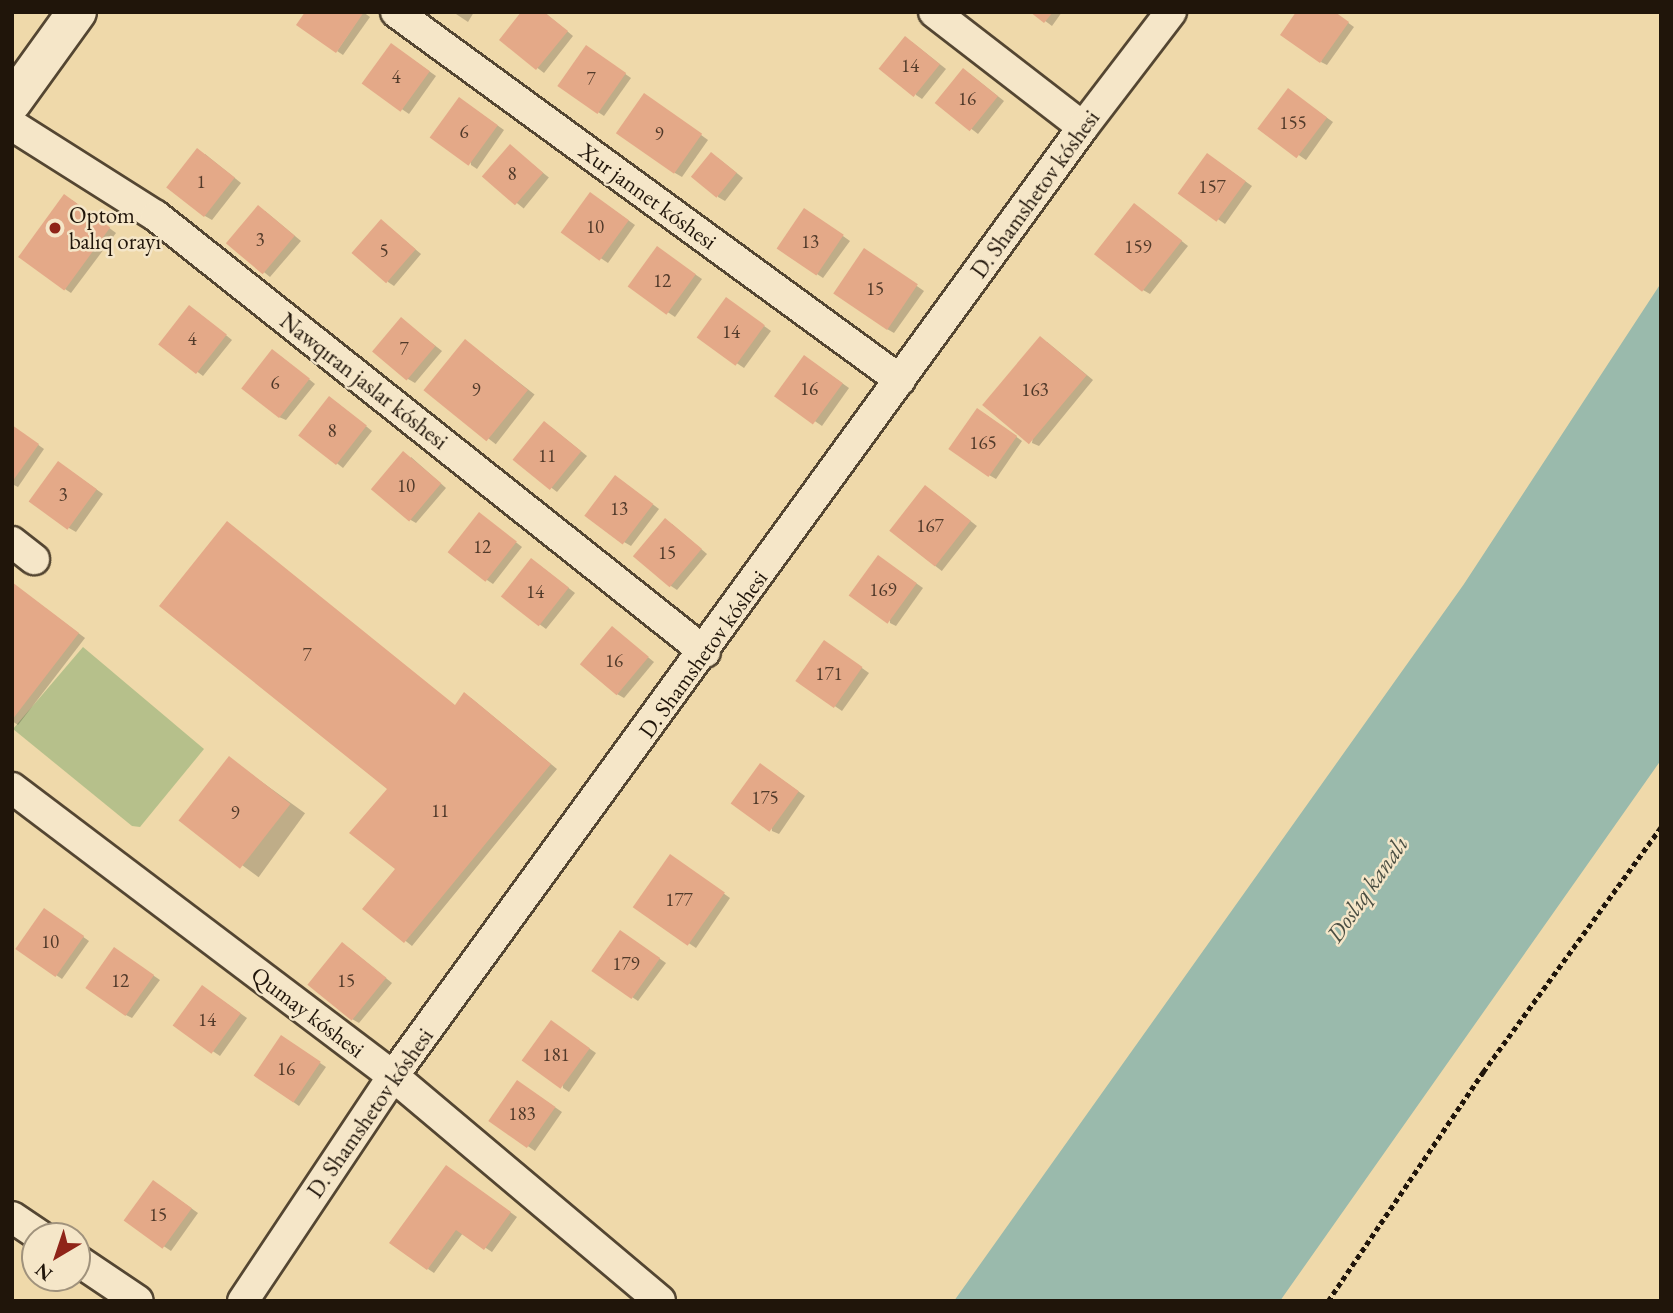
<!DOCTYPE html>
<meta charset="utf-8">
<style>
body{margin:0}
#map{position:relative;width:1673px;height:1313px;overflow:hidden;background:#efd9aa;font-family:"EB Garamond",serif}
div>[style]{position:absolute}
.green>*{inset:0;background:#b6c08b}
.water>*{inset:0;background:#9abaac}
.shadow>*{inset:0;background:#0003;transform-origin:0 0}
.building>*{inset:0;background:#e4a988;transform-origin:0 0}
.path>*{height:4.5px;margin-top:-2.25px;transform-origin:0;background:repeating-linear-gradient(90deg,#20150a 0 5px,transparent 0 8.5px)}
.roads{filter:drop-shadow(2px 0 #544632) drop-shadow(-2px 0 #544632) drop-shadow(0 2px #544632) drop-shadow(0 -2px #544632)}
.minor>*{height:30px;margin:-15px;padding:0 15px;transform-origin:15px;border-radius:15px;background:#f5e6c8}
.secondary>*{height:38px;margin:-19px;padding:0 19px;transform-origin:19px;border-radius:19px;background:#f5e6c8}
.dots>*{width:19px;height:19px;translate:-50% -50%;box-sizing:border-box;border:4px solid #f5e6c8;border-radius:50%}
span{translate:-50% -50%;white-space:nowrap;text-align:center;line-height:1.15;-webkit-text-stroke:5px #f5e6c8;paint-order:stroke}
.number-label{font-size:19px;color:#513a2a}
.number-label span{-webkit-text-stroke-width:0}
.street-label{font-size:23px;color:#20150a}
.poi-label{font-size:23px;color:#20150a}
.left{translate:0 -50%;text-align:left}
.water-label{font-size:24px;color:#4b4f43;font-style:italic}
.frame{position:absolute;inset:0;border:14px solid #20150a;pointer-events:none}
.north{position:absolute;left:21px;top:1222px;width:70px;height:70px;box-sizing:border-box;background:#f5e6c8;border:2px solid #a0927c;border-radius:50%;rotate:219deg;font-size:19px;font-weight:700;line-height:28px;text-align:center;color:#20150a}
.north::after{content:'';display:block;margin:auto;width:24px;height:32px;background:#8f2418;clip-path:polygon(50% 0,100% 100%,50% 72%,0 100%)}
</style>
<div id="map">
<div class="green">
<i style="clip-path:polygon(83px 647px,204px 749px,140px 827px,132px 826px,13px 729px)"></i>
</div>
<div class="water">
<i style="clip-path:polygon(1661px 283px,1661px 760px,1280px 1301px,954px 1301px,1464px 584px)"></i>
</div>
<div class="shadow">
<i style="clip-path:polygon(363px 12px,370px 17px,343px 55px,337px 51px)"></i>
<i style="clip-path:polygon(453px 12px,474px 12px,468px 22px)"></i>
<i style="clip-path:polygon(544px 12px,573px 36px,544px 73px,501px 40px)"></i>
<i style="clip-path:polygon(1033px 12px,1062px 12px,1052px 26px)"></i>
<i style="clip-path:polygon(1333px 12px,1354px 27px,1327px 65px,1321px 62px)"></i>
<i style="clip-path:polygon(912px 42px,946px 69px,922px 99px,916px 95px)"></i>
<i style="clip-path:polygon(398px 49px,436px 76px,409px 114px,364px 83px)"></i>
<i style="clip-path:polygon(593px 51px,631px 78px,604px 116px,559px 86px)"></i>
<i style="clip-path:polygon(970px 74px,1004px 101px,978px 134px,938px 103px)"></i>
<i style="clip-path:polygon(1295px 95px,1333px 122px,1306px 160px,1261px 129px)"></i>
<i style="clip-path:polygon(651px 99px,708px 140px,682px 177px,675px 173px)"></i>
<i style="clip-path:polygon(466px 103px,504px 130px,477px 169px,471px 165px)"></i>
<i style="left:510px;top:146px;width:50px;height:40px;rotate:39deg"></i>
<i style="clip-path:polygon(205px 154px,241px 183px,212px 220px,205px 216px)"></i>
<i style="clip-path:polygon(718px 158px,743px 178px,725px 201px,718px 197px)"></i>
<i style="clip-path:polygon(1214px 159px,1252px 186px,1225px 224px,1180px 193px)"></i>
<i style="clip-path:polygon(597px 198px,635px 225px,608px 263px,563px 233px)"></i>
<i style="clip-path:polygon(72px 200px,116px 233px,71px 293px,65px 289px)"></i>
<i style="clip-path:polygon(1141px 209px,1188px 246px,1150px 294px,1143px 290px)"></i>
<i style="clip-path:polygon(265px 211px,301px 241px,270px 277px,228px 243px)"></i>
<i style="clip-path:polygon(812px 214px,850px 241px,823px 278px,778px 248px)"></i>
<i style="clip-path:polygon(388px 226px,421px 254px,394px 286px,388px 282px)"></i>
<i style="clip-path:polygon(664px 253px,702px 279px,675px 317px,630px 287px)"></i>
<i style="clip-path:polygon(871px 254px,924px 291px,894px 333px,887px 329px)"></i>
<i style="clip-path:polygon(733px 304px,771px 331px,744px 368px,699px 338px)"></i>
<i style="clip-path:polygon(196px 311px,232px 340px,203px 376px,160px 344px)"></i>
<i style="clip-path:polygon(401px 319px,442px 351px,415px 383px,408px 379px)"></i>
<i style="left:466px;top:341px;width:87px;height:63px;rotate:38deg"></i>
<i style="clip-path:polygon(1047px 342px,1093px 380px,1039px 446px,1032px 443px)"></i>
<i style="clip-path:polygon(279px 355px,315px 384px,286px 420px,279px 417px)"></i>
<i style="clip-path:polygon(811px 361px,849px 388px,822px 426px,777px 395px)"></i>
<i style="clip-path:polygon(336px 402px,372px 431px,343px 468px,300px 434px)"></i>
<i style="clip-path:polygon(985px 414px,1022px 441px,996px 479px,989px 475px)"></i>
<i style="clip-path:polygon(12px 426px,44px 449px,18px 487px,12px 484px)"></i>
<i style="clip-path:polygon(551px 427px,587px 456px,557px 492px,514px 459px)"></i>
<i style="clip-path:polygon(411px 457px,446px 488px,416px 523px,409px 519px)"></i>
<i style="clip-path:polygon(65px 467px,103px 494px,76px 532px,69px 528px)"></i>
<i style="clip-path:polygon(622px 481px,659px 509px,631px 546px,624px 542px)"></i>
<i style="left:932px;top:491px;width:57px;height:57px;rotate:38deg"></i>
<i style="clip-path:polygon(486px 519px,522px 547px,493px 584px,487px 580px)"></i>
<i style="clip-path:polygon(672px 524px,707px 554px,677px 590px,671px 586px)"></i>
<i style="clip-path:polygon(886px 562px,923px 588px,896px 626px,890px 623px)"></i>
<i style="clip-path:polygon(538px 564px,575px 593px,546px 629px,503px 597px)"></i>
<i style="clip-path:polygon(12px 583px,85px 638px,18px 725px,12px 721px)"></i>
<i style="clip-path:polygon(612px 628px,654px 662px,624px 698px,617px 694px)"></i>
<i style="clip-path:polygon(831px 646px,869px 673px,842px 711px,797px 680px)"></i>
<i style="clip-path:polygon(471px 698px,557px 769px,412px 946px,365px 909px,397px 869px,389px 789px,456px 706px)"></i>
<i style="left:229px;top:758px;width:94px;height:79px;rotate:36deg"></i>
<i style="clip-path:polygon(767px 769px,805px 796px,779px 834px,772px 831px)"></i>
<i style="clip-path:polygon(677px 860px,730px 898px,696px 948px,635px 907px)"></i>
<i style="clip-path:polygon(51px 914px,89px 941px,62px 979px,56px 975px)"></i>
<i style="clip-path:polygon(627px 936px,666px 963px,638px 1001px,632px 997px)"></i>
<i style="clip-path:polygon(349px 948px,392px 983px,359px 1023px,352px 1019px)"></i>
<i style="clip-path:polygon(122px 954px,160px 980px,132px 1018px,126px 1015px)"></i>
<i style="clip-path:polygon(209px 991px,247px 1018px,220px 1056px,175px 1026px)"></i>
<i style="clip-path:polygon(558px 1027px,596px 1053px,569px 1092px,563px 1088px)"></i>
<i style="clip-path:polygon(288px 1041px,326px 1067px,299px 1106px,255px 1075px)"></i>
<i style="clip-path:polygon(524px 1086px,562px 1112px,535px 1151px,490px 1120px)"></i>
<i style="clip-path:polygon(453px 1171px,517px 1217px,492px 1252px,463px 1233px,434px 1273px,428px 1269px)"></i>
<i style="clip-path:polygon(160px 1186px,198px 1213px,171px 1251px,126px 1221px)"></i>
</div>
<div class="building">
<i style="clip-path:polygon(305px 12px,364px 12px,336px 53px,296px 25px)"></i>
<i style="clip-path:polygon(521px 12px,544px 12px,568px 31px,536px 70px,499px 40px)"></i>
<i style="clip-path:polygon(1030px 12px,1053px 12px,1044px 23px)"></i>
<i style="clip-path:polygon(1296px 12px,1335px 12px,1349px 22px,1320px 63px,1280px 35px)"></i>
<i style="left:905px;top:36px;width:45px;height:42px;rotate:39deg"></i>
<i style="left:391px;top:43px;width:48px;height:50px;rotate:36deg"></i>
<i style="left:586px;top:45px;width:49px;height:50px;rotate:35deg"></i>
<i style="left:963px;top:68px;width:45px;height:45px;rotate:39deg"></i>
<i style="left:1288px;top:88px;width:49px;height:51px;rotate:37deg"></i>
<i style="left:644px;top:93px;width:71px;height:49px;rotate:35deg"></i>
<i style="left:459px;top:97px;width:48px;height:50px;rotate:36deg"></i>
<i style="left:510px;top:144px;width:44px;height:43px;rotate:41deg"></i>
<i style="left:197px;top:148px;width:48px;height:50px;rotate:38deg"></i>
<i style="left:711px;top:152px;width:33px;height:32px;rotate:39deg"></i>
<i style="left:1207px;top:153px;width:48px;height:50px;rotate:36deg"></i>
<i style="left:590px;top:192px;width:48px;height:50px;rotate:36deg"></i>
<i style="left:64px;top:194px;width:57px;height:78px;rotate:36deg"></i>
<i style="left:1134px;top:203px;width:61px;height:65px;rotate:38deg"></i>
<i style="left:258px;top:205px;width:48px;height:50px;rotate:40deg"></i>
<i style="left:804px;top:208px;width:48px;height:49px;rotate:34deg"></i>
<i style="left:381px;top:219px;width:46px;height:45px;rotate:41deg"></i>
<i style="left:657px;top:246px;width:48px;height:50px;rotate:36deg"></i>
<i style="left:864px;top:248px;width:65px;height:55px;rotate:34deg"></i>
<i style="left:726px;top:297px;width:48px;height:50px;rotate:36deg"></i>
<i style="left:189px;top:305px;width:48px;height:50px;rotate:38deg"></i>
<i style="left:401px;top:317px;width:45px;height:45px;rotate:40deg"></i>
<i style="left:1040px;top:336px;width:61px;height:90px;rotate:40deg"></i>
<i style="left:465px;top:339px;width:81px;height:66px;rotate:39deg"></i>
<i style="left:272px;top:349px;width:48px;height:50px;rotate:38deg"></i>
<i style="left:804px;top:355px;width:48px;height:51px;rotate:36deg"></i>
<i style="left:329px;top:396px;width:48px;height:50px;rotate:38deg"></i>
<i style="left:977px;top:408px;width:49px;height:50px;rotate:35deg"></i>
<i style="left:544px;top:421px;width:48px;height:50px;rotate:39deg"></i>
<i style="clip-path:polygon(12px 425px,39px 444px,12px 482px)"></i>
<i style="left:403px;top:451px;width:50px;height:50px;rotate:40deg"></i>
<i style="left:58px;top:461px;width:48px;height:50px;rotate:36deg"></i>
<i style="left:615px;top:475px;width:48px;height:51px;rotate:37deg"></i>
<i style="left:925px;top:485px;width:58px;height:58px;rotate:38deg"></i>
<i style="left:479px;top:512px;width:48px;height:51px;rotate:38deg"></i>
<i style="left:665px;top:518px;width:48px;height:50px;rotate:40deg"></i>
<i style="clip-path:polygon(227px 521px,455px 705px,464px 692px,551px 764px,404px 943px,362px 909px,395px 869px,349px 833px,387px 789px,159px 606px)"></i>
<i style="left:878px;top:555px;width:48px;height:50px;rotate:36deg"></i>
<i style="left:531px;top:558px;width:48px;height:49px;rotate:38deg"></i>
<i style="clip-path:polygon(12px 582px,79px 633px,12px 720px)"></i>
<i style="left:612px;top:626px;width:48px;height:50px;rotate:40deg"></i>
<i style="left:824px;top:640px;width:47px;height:50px;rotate:35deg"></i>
<i style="left:229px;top:756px;width:78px;height:82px;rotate:38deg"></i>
<i style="left:760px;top:763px;width:48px;height:50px;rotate:36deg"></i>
<i style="left:670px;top:854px;width:67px;height:65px;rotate:35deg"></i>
<i style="left:44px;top:908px;width:49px;height:50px;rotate:35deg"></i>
<i style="left:620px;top:930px;width:49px;height:50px;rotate:35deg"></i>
<i style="left:342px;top:942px;width:57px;height:55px;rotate:39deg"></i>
<i style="left:114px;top:947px;width:49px;height:50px;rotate:35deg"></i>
<i style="left:202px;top:985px;width:48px;height:50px;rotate:36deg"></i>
<i style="left:551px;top:1020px;width:48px;height:50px;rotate:36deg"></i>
<i style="left:281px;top:1035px;width:48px;height:49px;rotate:34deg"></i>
<i style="left:517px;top:1080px;width:47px;height:50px;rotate:35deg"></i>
<i style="clip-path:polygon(446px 1165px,511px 1212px,484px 1250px,456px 1230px,427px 1270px,389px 1243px)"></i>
<i style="left:153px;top:1180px;width:48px;height:50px;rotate:36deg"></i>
</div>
<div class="path">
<i style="left:1328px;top:1301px;width:277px;rotate:-55.9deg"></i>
<i style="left:1483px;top:1072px;width:303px;rotate:-54deg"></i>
</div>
<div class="roads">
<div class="minor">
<i style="left:396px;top:12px;width:624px;rotate:36.14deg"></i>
<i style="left:934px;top:12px;width:188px;rotate:37.7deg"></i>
<i style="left:12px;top:125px;width:170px;rotate:32.3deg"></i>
<i style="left:156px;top:216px;width:701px;rotate:38.46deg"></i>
<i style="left:12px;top:542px;width:28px;rotate:38deg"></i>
<i style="left:12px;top:788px;width:478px;rotate:37.1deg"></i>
<i style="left:393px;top:1076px;width:349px;rotate:40.1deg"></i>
<i style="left:12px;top:1217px;width:34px;rotate:34deg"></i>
<i style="left:77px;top:1260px;width:73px;rotate:33.9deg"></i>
<i style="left:243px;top:1301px;width:270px;rotate:-56.3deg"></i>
<i style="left:393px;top:1076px;width:1173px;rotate:-53.98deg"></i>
<i style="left:1083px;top:127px;width:145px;rotate:-52.6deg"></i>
</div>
<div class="secondary">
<i style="left:12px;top:102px;width:111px;rotate:-54.2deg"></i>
</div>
</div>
<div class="dots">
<i style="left:55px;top:228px;background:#8f2418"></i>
</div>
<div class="number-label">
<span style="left:910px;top:66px">14</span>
<span style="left:396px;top:77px">4</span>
<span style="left:591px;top:79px">7</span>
<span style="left:967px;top:99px">16</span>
<span style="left:1293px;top:123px">155</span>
<span style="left:464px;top:132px">6</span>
<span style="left:659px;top:134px">9</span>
<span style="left:512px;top:174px">8</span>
<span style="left:201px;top:182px">1</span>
<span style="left:1212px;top:187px">157</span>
<span style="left:595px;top:227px">10</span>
<span style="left:260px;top:240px">3</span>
<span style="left:810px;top:242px">13</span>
<span style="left:1138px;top:247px">159</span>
<span style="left:384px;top:251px">5</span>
<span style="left:662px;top:281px">12</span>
<span style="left:875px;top:289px">15</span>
<span style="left:731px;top:332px">14</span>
<span style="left:192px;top:339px">4</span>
<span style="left:404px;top:349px">7</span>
<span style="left:275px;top:383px">6</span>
<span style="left:809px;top:389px">16</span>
<span style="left:476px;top:390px">9</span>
<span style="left:1035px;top:390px">163</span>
<span style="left:332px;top:431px">8</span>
<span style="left:983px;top:443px">165</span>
<span style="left:547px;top:456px">11</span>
<span style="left:406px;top:486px">10</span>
<span style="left:63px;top:495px">3</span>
<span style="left:619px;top:509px">13</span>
<span style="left:930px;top:526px">167</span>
<span style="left:482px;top:547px">12</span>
<span style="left:667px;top:553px">15</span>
<span style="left:883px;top:590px">169</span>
<span style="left:535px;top:592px">14</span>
<span style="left:307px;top:655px">7</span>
<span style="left:614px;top:661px">16</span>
<span style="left:829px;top:674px">171</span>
<span style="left:765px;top:798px">175</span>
<span style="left:440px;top:811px">11</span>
<span style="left:235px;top:813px">9</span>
<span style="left:679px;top:900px">177</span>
<span style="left:50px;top:942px">10</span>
<span style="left:626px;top:964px">179</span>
<span style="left:120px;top:981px">12</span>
<span style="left:346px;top:981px">15</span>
<span style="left:207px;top:1020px">14</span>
<span style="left:556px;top:1055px">181</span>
<span style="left:286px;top:1069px">16</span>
<span style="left:522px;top:1114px">183</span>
<span style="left:158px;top:1215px">15</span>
</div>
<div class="street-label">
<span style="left:1035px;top:194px;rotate:-54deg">D. Shamshetov kóshesi</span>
<span style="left:648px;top:196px;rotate:36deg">Xur jannet kóshesi</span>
<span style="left:364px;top:381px;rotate:38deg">Nawqıran jaslar kóshesi</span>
<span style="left:703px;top:654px;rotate:-54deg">D. Shamshetov kóshesi</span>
<span style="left:308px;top:1012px;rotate:37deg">Qumay kóshesi</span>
<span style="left:370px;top:1113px;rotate:-55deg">D. Shamshetov kóshesi</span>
</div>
<div class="poi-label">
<span class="left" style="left:69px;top:228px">Optom<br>balıq orayı</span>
</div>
<div class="water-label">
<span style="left:1367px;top:889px;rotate:-55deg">Doslıq kanalı</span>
</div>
<div class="frame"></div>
<div class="north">N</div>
</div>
